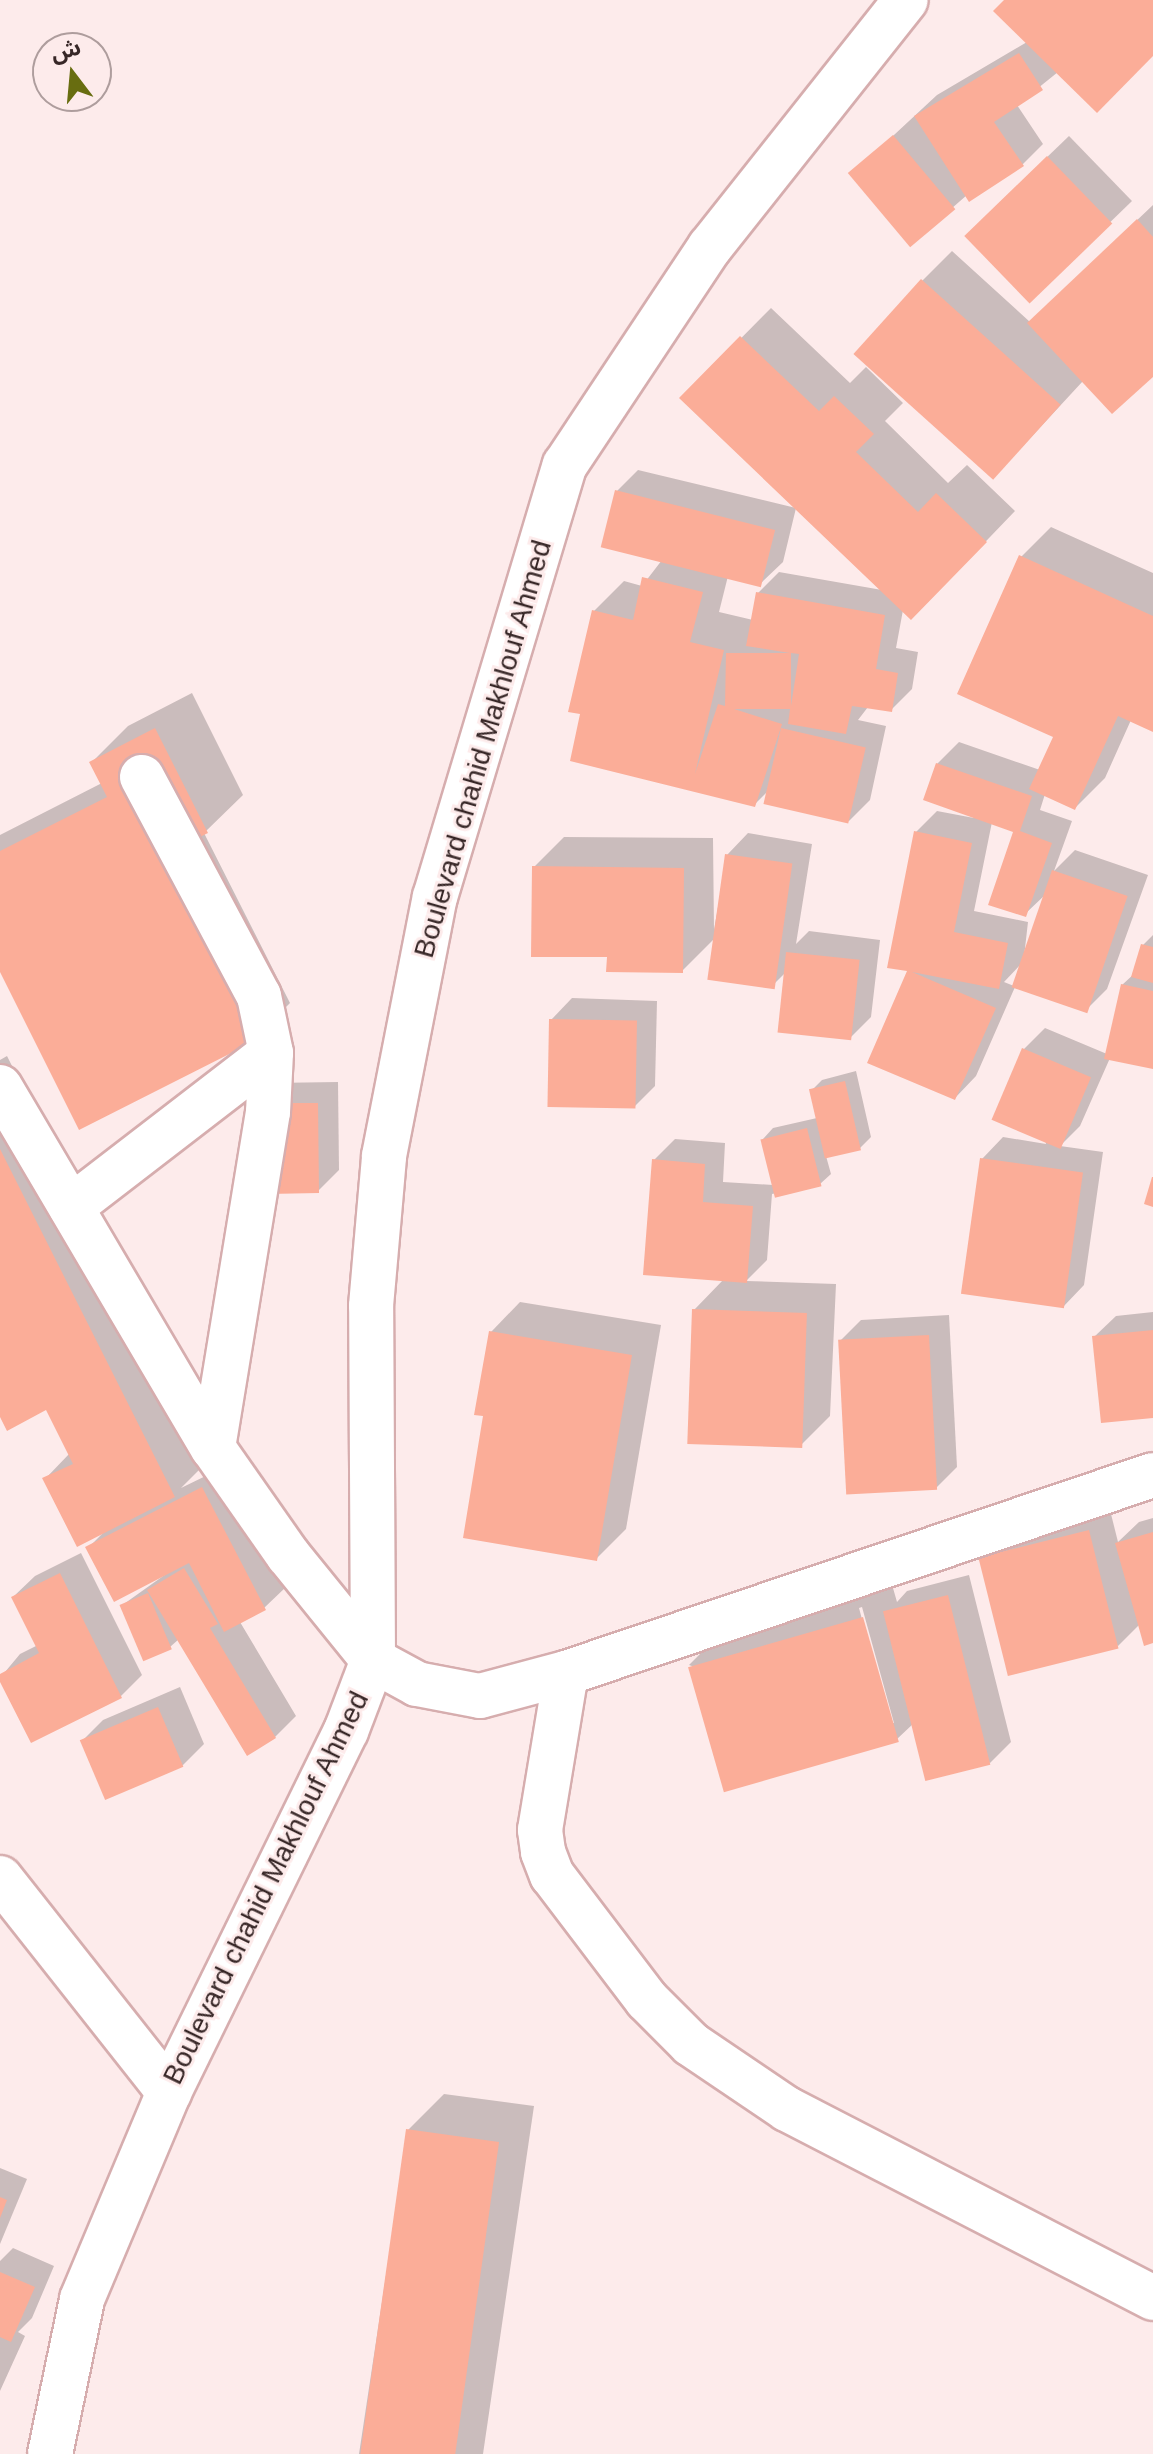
<!DOCTYPE html>
<meta charset="utf-8">
<style>
body{margin:0}
#map{position:relative;width:1153px;height:2454px;overflow:hidden;background:#fdebeb;font-family:Arial,"Noto Sans Arabic",sans-serif}
div>[style]{position:absolute}
.shadow>*{inset:0;background:#0003}
.building>*{inset:0;background:#fbad98;transform-origin:0 0}
.roads{filter:drop-shadow(2px 0 #d6adae) drop-shadow(-2px 0 #d6adae) drop-shadow(0 2px #d6adae) drop-shadow(0 -2px #d6adae)}
.minor>*{height:44px;margin:-22px;padding:0 22px;transform-origin:22px;border-radius:22px;background:#fff}
.major>*{height:44px;margin:-22px;padding:0 22px;transform-origin:22px;border-radius:22px;background:#fff}
span{translate:-50% -50%;white-space:nowrap;text-align:center;line-height:1.15;-webkit-text-stroke:6px #fdebeb;paint-order:stroke}
.street-label{font-size:28px;color:#372727}
.north{position:absolute;left:32px;top:32px;width:80px;height:80px;box-sizing:border-box;background:#fdebeb;border:2px solid #ae9d9d;border-radius:50%;rotate:344deg;font-size:22px;font-weight:700;line-height:32px;text-align:center;color:#372727}
.north::after{content:'';display:block;margin:auto;width:28px;height:36px;background:#686d10;clip-path:polygon(50% 0,100% 100%,50% 72%,0 100%)}
</style>
<div id="map">
<div class="shadow">
<i style="clip-path:polygon(1006px 0,1153px 0,1153px 53px,1058px 72px,1017px 105px,1043px 144px,1022px 165px,967px 195px,912px 243px,852px 174px,937px 95px,1027px 42px)"></i>
<i style="clip-path:polygon(1069px 136px,1132px 201px,1029px 301px,988px 214px)"></i>
<i style="clip-path:polygon(1153px 205px,1153px 374px,1083px 381px,1022px 447px,922px 281px,952px 251px,1030px 322px)"></i>
<i style="clip-path:polygon(771px 308px,850px 383px,866px 367px,903px 403px,885px 421px,948px 483px,967px 465px,1015px 511px,941px 588px,903px 610px,896px 648px,918px 652px,912px 689px,891px 710px,868px 707px,858px 720px,886px 726px,870px 800px,849px 821px,769px 790px,754px 805px,692px 786px,583px 713px,594px 611px,624px 581px,642px 586px,662px 560px,617px 491px,638px 470px,796px 508px,783px 562px,761px 583px,728px 576px,719px 612px,753px 620px,758px 593px,779px 572px,882px 590px,682px 398px)"></i>
<i style="clip-path:polygon(evenodd,1051px 527px,1153px 573px,1153px 729px,1131px 720px,1105px 778px,1075px 808px,1045px 794px,1040px 810px,1072px 821px,1054px 871px,1075px 850px,1148px 875px,1107px 989px,1086px 1010px,1015px 987px,976px 1076px,955px 1098px,910px 970px,916px 832px,937px 811px,974px 818px,937px 764px,959px 742px,1040px 770px,1056px 736px,1021px 557px,1051px 527px,992px 822px,1016px 830px,1025px 914px,1046px 894px,1024px 957px,1028px 922px,974px 911px,992px 822px,1051px 527px,1022px 963px,1014px 986px,1004px 982px,1022px 963px)"></i>
<i style="clip-path:polygon(192px 693px,243px 795px,204px 833px,290px 1003px,253px 1040px,0 968px,0 835px,102px 783px,92px 762px,128px 726px)"></i>
<i style="clip-path:polygon(748px 833px,812px 844px,796px 944px,809px 931px,880px 940px,871px 1017px,850px 1038px,785px 973px,771px 987px,713px 940px,682px 971px,609px 955px,534px 867px,564px 837px,713px 838px,714px 930px,727px 855px)"></i>
<i style="clip-path:polygon(1153px 935px,1153px 1067px,1110px 1058px,1080px 1126px,1060px 1146px,1103px 1152px,1084px 1285px,1063px 1307px,982px 1159px,1003px 1137px,1046px 1144px,1024px 1049px,1045px 1028px,1107px 1054px,1122px 985px,1135px 973px,1143px 945px)"></i>
<i style="clip-path:polygon(572px 998px,657px 1001px,655px 1086px,633px 1108px,551px 1020px)"></i>
<i style="clip-path:polygon(7px 1056px,210px 1459px,181px 1488px,224px 1467px,286px 1587px,264px 1608px,240px 1622px,296px 1716px,275px 1737px,179px 1639px,170px 1647px,121px 1606px,166px 1574px,88px 1548px,104px 1532px,45px 1479px,70px 1453px,47px 1408px,0 1412px,0 1060px)"></i>
<i style="clip-path:polygon(856px 1071px,871px 1137px,860px 1148px,826px 1156px,831px 1174px,820px 1184px,772px 1194px,767px 1260px,746px 1281px,836px 1284px,830px 1416px,800px 1446px,694px 1310px,724px 1279px,654px 1160px,675px 1139px,725px 1143px,723px 1182px,773px 1185px,763px 1139px,773px 1128px,817px 1118px,811px 1091px,822px 1080px)"></i>
<i style="clip-path:polygon(338px 1082px,339px 1170px,318px 1191px,271px 1083px)"></i>
<i style="clip-path:polygon(520px 1302px,661px 1325px,626px 1529px,596px 1559px,486px 1415px,491px 1332px)"></i>
<i style="clip-path:polygon(1153px 1312px,1153px 1416px,1094px 1337px,1116px 1316px)"></i>
<i style="clip-path:polygon(949px 1315px,957px 1467px,936px 1488px,840px 1341px,861px 1320px)"></i>
<i style="clip-path:polygon(1110px 1510px,1118px 1542px,1139px 1522px,1153px 1518px,1153px 1641px,1140px 1624px,1118px 1646px,980px 1559px,1002px 1537px)"></i>
<i style="clip-path:polygon(81px 1553px,142px 1675px,121px 1696px,0 1678px,20px 1654px,38px 1645px,13px 1597px,35px 1576px)"></i>
<i style="clip-path:polygon(evenodd,969px 1575px,1011px 1742px,990px 1763px,914px 1723px,896px 1740px,689px 1665px,719px 1635px,893px 1588px,897px 1602px,907px 1591px,969px 1575px,862px 1607px,894px 1723px,890px 1723px,859px 1608px,862px 1607px)"></i>
<i style="clip-path:polygon(180px 1687px,204px 1744px,183px 1765px,108px 1798px,82px 1741px,103px 1720px)"></i>
<i style="clip-path:polygon(444px 2094px,534px 2106px,483px 2454px,359px 2454px,408px 2130px)"></i>
<i style="clip-path:polygon(0 2168px,27px 2179px,0 2244px)"></i>
<i style="clip-path:polygon(13px 2248px,54px 2266px,32px 2318px,18px 2332px,25px 2336px,0 2391px,0 2261px)"></i>
</div>
<div class="building">
<i style="clip-path:polygon(1004px 0,1153px 0,1153px 56px,1097px 113px,993px 11px)"></i>
<i style="clip-path:polygon(1019px 53px,1043px 90px,994px 122px,1024px 166px,969px 202px,914px 116px)"></i>
<i style="left:893px;top:135px;width:97px;height:59px;rotate:50deg"></i>
<i style="left:1047px;top:156px;width:94px;height:115px;rotate:46deg"></i>
<i style="clip-path:polygon(1137px 219px,1153px 237px,1153px 377px,1112px 414px,1027px 323px)"></i>
<i style="left:921px;top:279px;width:188px;height:101px;rotate:42deg"></i>
<i style="clip-path:polygon(740px 336px,819px 411px,834px 396px,874px 434px,856px 452px,918px 512px,936px 493px,987px 542px,911px 620px,679px 398px)"></i>
<i style="left:615px;top:490px;width:165px;height:59px;rotate:14deg"></i>
<i style="clip-path:polygon(1019px 555px,1153px 616px,1153px 732px,1118px 716px,1075px 810px,1029px 789px,1053px 737px,957px 694px)"></i>
<i style="clip-path:polygon(evenodd,642px 577px,703px 592px,690px 642px,724px 650px,695px 774px,718px 704px,725px 706px,726px 653px,790px 653px,746px 646px,756px 592px,885px 615px,876px 669px,898px 673px,892px 712px,852px 706px,846px 734px,788px 724px,790px 709px,734px 709px,782px 724px,755px 807px,570px 761px,580px 714px,568px 712px,592px 610px,633px 620px,642px 577px,791px 653px,799px 654px,791px 706px,791px 653px)"></i>
<i style="clip-path:polygon(155px 728px,208px 833px,161px 856px,255px 1041px,79px 1130px,0 972px,0 851px,107px 797px,89px 762px)"></i>
<i style="left:781px;top:728px;width:87px;height:78px;rotate:13deg"></i>
<i style="clip-path:polygon(936px 763px,1032px 796px,1020px 831px,1052px 843px,1026px 917px,988px 905px,1013px 832px,923px 800px)"></i>
<i style="clip-path:polygon(914px 831px,972px 843px,954px 932px,1008px 943px,999px 989px,912px 972px,996px 1008px,955px 1100px,867px 1063px,907px 971px,887px 968px)"></i>
<i style="left:725px;top:854px;width:68px;height:127px;rotate:8deg"></i>
<i style="clip-path:polygon(532px 866px,684px 868px,683px 973px,606px 972px,607px 957px,531px 957px)"></i>
<i style="left:1052px;top:870px;width:80px;height:124px;rotate:19deg"></i>
<i style="clip-path:polygon(1141px 944px,1153px 947px,1153px 983px,1131px 977px)"></i>
<i style="left:786px;top:952px;width:74px;height:81px;rotate:6deg"></i>
<i style="clip-path:polygon(1121px 984px,1153px 991px,1153px 1069px,1104px 1059px)"></i>
<i style="left:549px;top:1019px;width:88px;height:88px;rotate:1deg"></i>
<i style="left:1022px;top:1048px;width:75px;height:78px;rotate:23deg"></i>
<i style="left:845px;top:1081px;width:71px;height:37px;rotate:77deg"></i>
<i style="clip-path:polygon(247px 1103px,318px 1103px,319px 1193px,268px 1194px)"></i>
<i style="left:807px;top:1128px;width:60px;height:48px;rotate:76deg"></i>
<i style="clip-path:polygon(0 1149px,175px 1497px,77px 1547px,42px 1478px,73px 1464px,46px 1410px,7px 1431px,0 1417px)"></i>
<i style="left:980px;top:1158px;width:104px;height:137px;rotate:8deg"></i>
<i style="clip-path:polygon(652px 1159px,705px 1164px,703px 1202px,753px 1206px,747px 1283px,643px 1275px)"></i>
<i style="clip-path:polygon(1152px 1177px,1153px 1177px,1153px 1207px,1144px 1204px)"></i>
<i style="left:692px;top:1309px;width:115px;height:135px;rotate:2deg"></i>
<i style="clip-path:polygon(1153px 1330px,1153px 1418px,1101px 1423px,1092px 1336px)"></i>
<i style="clip-path:polygon(489px 1331px,632px 1355px,597px 1561px,463px 1538px,483px 1416px,474px 1415px)"></i>
<i style="left:929px;top:1335px;width:155px;height:91px;rotate:87deg"></i>
<i style="clip-path:polygon(202px 1487px,266px 1610px,224px 1632px,189px 1563px,114px 1602px,85px 1547px)"></i>
<i style="left:1089px;top:1530px;width:122px;height:114px;rotate:76deg"></i>
<i style="clip-path:polygon(1153px 1532px,1153px 1643px,1144px 1646px,1115px 1543px)"></i>
<i style="clip-path:polygon(184px 1568px,218px 1624px,210px 1628px,276px 1738px,247px 1756px,147px 1590px)"></i>
<i style="clip-path:polygon(60px 1573px,122px 1698px,31px 1743px,0 1682px,0 1674px,39px 1653px,11px 1597px)"></i>
<i style="left:148px;top:1593px;width:61px;height:31px;rotate:67deg"></i>
<i style="left:948px;top:1595px;width:175px;height:67px;rotate:76deg"></i>
<i style="left:863px;top:1617px;width:130px;height:182px;rotate:74deg"></i>
<i style="left:158px;top:1707px;width:65px;height:85px;rotate:67deg"></i>
<i style="left:406px;top:2129px;width:94px;height:329px;rotate:8deg"></i>
<i style="clip-path:polygon(0 2197px,7px 2200px,0 2218px)"></i>
<i style="clip-path:polygon(0 2272px,35px 2287px,11px 2342px,0 2337px)"></i>
</div>
<div class="roads">
<div class="minor">
<i style="left:142px;top:777px;width:248px;rotate:61.9deg"></i>
<i style="left:259px;top:996px;width:58px;rotate:78.1deg"></i>
<i style="left:271px;top:1053px;width:59px;rotate:92.9deg"></i>
<i style="left:268px;top:1112px;width:340px;rotate:99.3deg"></i>
<i style="left:0;top:1087px;width:419px;rotate:59.5deg"></i>
<i style="left:213px;top:1448px;width:131px;rotate:55deg"></i>
<i style="left:288px;top:1555px;width:135px;rotate:51deg"></i>
<i style="left:373px;top:1660px;width:50px;rotate:28.6deg"></i>
<i style="left:417px;top:1684px;width:64px;rotate:10.8deg"></i>
<i style="left:480px;top:1696px;width:89px;rotate:-15deg"></i>
<i style="left:566px;top:1673px;width:619px;rotate:-18.64deg"></i>
<i style="left:71px;top:1207px;width:252px;rotate:-37.6deg"></i>
<i style="left:566px;top:1673px;width:159px;rotate:99.4deg"></i>
<i style="left:540px;top:1830px;width:22px;rotate:82deg"></i>
<i style="left:543px;top:1852px;width:25px;rotate:69deg"></i>
<i style="left:552px;top:1875px;width:157px;rotate:52.8deg"></i>
<i style="left:647px;top:2000px;width:62px;rotate:45deg"></i>
<i style="left:691px;top:2044px;width:116px;rotate:34.1deg"></i>
<i style="left:787px;top:2109px;width:412px;rotate:27.3deg"></i>
<i style="left:0;top:1878px;width:273px;rotate:51.7deg"></i>
</div>
<div class="major">
<i style="left:50px;top:2454px;width:158px;rotate:-78.3deg"></i>
<i style="left:82px;top:2299px;width:225px;rotate:-67.2deg"></i>
<i style="left:169px;top:2092px;width:402px;rotate:-63.9deg"></i>
<i style="left:346px;top:1731px;width:76px;rotate:-69.2deg"></i>
<i style="left:373px;top:1660px;width:354px;rotate:-90.3deg"></i>
<i style="left:371px;top:1306px;width:151px;rotate:-85deg"></i>
<i style="left:384px;top:1156px;width:264px;rotate:-78.9deg"></i>
<i style="left:435px;top:897px;width:451px;rotate:-73.3deg"></i>
<i style="left:565px;top:465px;width:262px;rotate:-56.4deg"></i>
<i style="left:710px;top:247px;width:315px;rotate:-51.6deg"></i>
</div>
</div>
<div class="street-label">
<span style="left:483px;top:749px;rotate:-74deg">Boulevard chahid Makhlouf Ahmed</span>
<span style="left:266px;top:1888px;rotate:-64deg">Boulevard chahid Makhlouf Ahmed</span>
</div>
<div class="north">ش</div>
</div>
